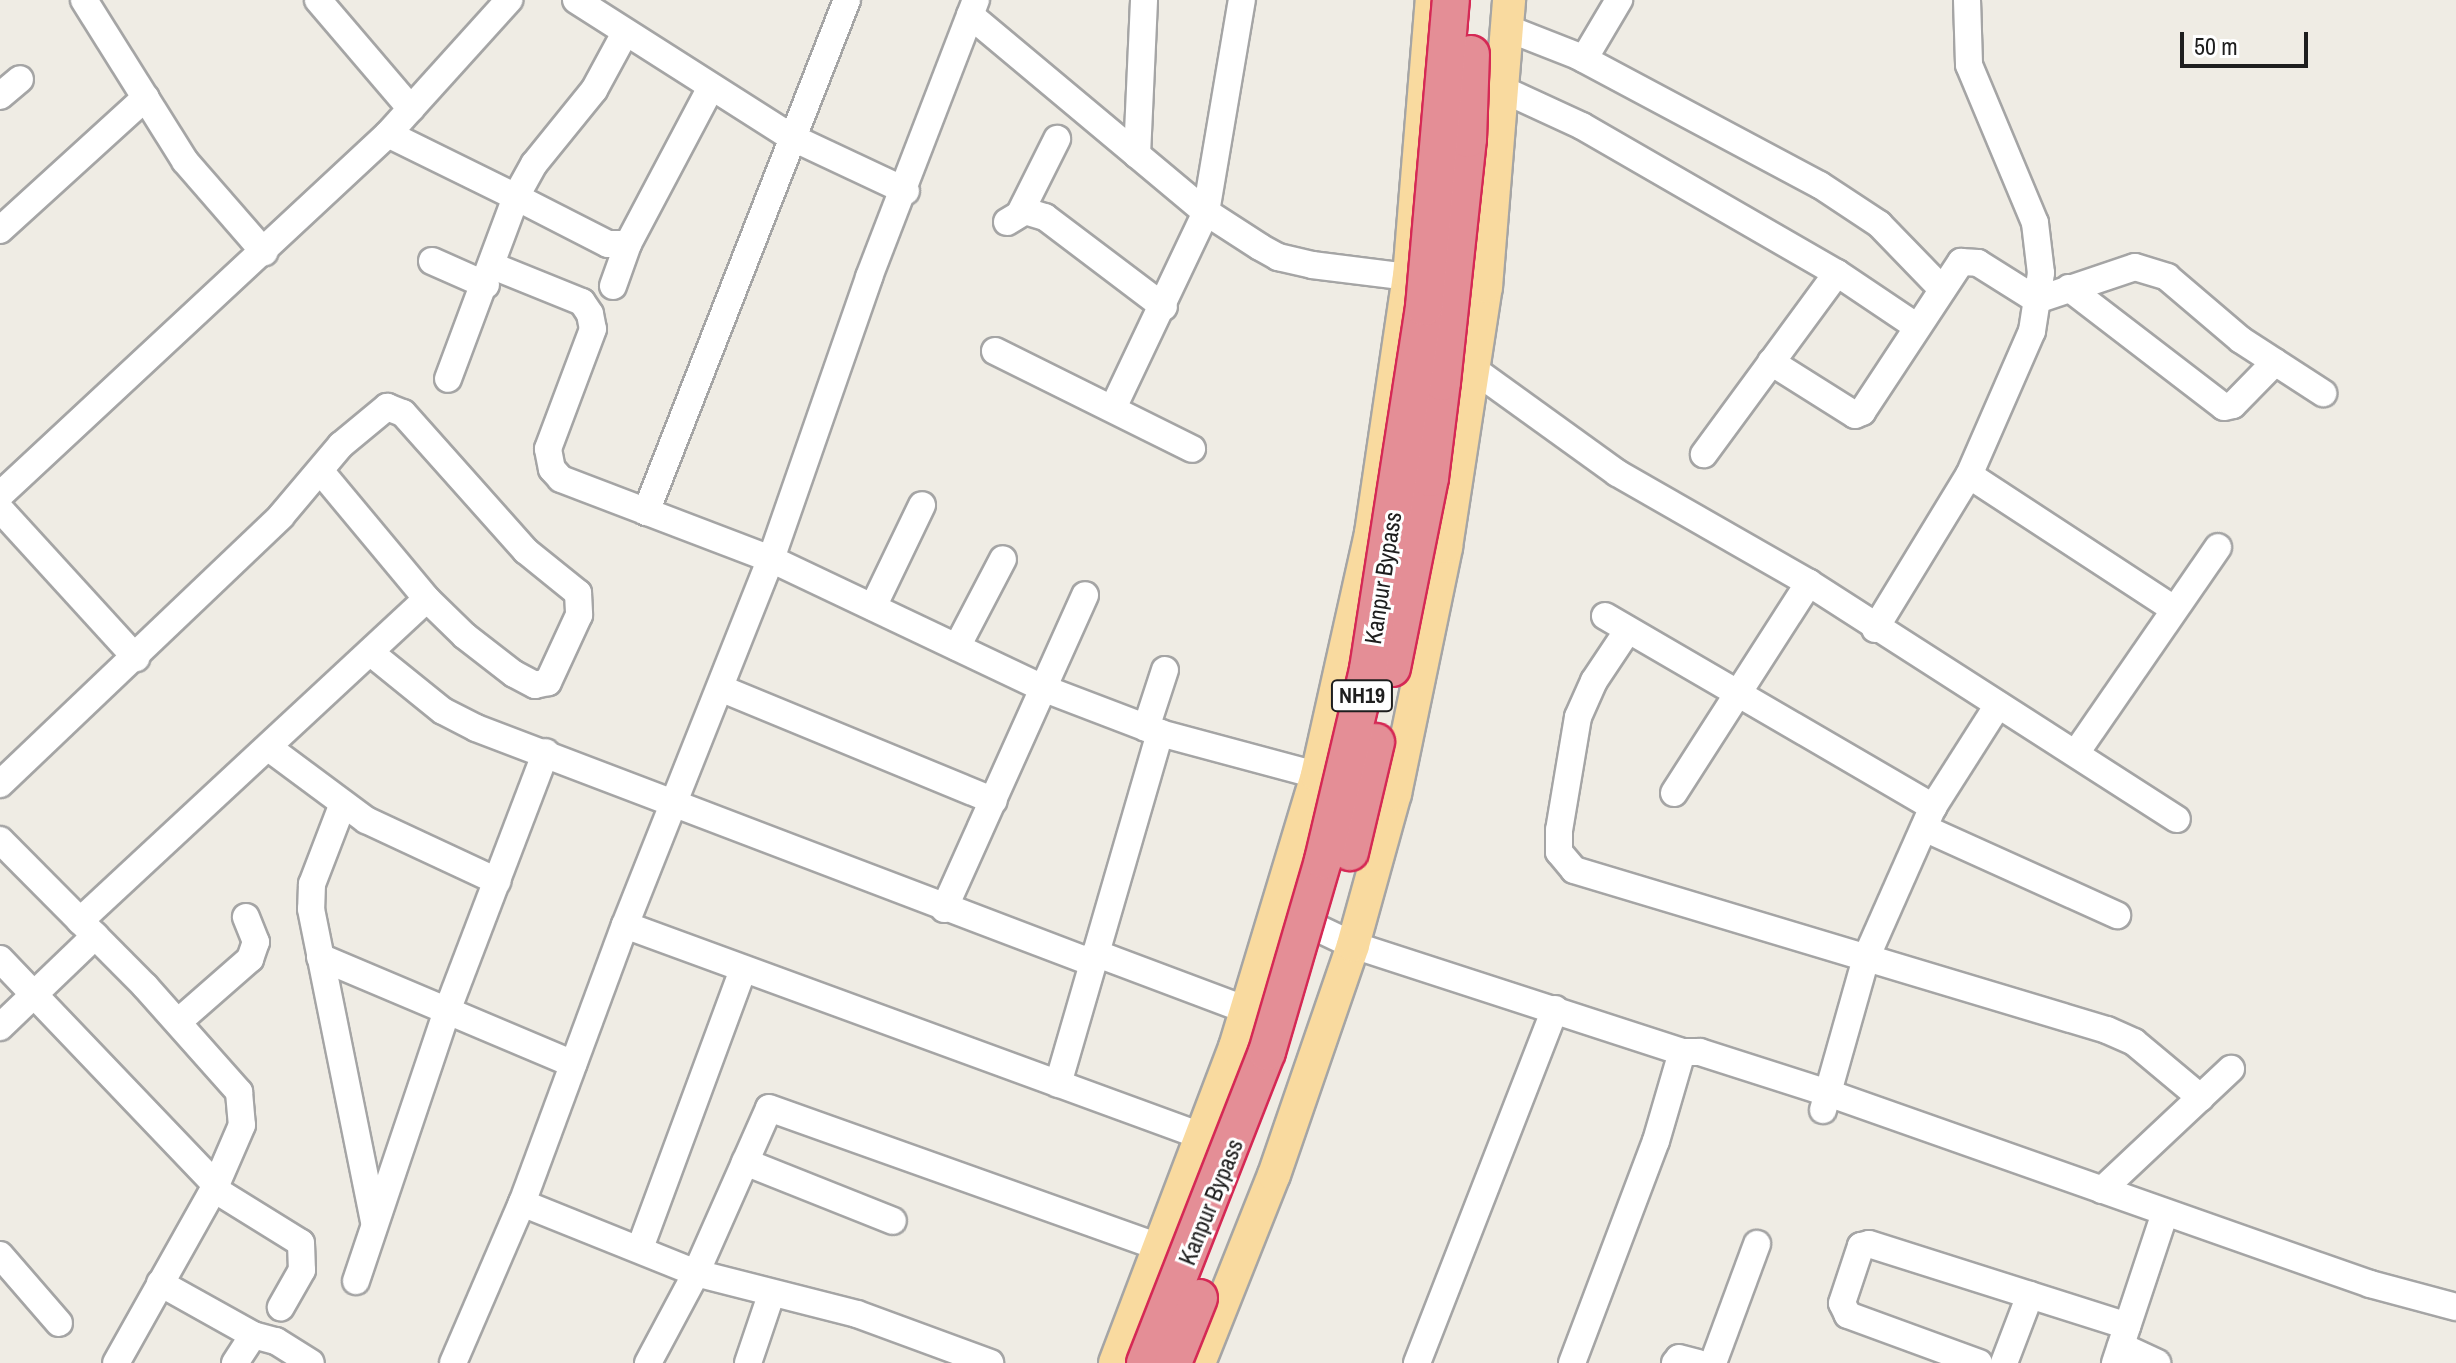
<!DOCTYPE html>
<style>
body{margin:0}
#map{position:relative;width:2456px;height:1363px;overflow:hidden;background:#efece4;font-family:"Archivo Narrow",sans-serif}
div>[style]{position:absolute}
.roads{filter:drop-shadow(2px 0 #a5a5a5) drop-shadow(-2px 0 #a5a5a5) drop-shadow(0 2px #a5a5a5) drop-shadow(0 -2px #a5a5a5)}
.minor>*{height:26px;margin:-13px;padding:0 13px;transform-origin:13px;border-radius:13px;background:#fff}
.major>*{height:32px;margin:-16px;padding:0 16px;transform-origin:16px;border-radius:16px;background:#f9da9f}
.bridges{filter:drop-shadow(2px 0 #d52955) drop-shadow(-2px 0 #d52955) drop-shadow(0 2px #d52955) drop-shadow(0 -2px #d52955)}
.highway-bridge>*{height:36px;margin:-18px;padding:0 18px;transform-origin:18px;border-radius:18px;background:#e48e96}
span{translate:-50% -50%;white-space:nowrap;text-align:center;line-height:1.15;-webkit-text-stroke:6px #fff;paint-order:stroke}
.shield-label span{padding:2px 6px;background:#fff;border:2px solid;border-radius:6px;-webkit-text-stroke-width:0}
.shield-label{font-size:22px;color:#1e1e1e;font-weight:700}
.street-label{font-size:24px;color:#1e1e1e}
.scale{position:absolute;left:2180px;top:32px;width:128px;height:36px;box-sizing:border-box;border:4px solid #1e1e1e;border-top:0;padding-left:10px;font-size:24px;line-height:28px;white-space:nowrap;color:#1e1e1e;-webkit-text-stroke:6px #fff;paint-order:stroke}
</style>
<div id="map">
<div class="roads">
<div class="minor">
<i style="left:84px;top:0;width:190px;rotate:57.9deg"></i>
<i style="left:185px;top:161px;width:121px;rotate:49deg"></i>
<i style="left:318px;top:0;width:143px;rotate:49.5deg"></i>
<i style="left:576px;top:0;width:255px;rotate:32.5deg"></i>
<i style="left:791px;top:137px;width:127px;rotate:25.2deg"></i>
<i style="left:1967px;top:0;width:65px;rotate:88.2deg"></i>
<i style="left:1969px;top:65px;width:171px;rotate:67.3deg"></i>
<i style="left:2035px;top:223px;width:50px;rotate:83.2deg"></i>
<i style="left:2041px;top:273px;width:59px;rotate:98.8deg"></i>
<i style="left:2032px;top:331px;width:157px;rotate:113.6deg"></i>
<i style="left:970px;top:15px;width:307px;rotate:39.9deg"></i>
<i style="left:1206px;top:212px;width:64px;rotate:32.9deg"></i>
<i style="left:1260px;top:247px;width:21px;rotate:29deg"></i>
<i style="left:1278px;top:257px;width:35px;rotate:13deg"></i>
<i style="left:1312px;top:265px;width:98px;rotate:7.1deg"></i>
<i style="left:1509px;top:29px;width:74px;rotate:21.4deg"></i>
<i style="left:1578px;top:56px;width:274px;rotate:28.1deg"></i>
<i style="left:1820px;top:185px;width:71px;rotate:33.5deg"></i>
<i style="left:1879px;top:224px;width:91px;rotate:45.9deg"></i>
<i style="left:625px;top:33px;width:65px;rotate:118.5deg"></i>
<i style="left:594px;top:90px;width:95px;rotate:129deg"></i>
<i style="left:534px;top:164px;width:38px;rotate:119deg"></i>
<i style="left:516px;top:197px;width:103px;rotate:27.1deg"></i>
<i style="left:608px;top:244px;width:20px"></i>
<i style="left:628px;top:244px;width:178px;rotate:-62.1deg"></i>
<i style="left:1584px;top:59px;width:69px;rotate:-59.3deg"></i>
<i style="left:1504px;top:90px;width:86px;rotate:24.8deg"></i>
<i style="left:1582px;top:126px;width:294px;rotate:30deg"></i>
<i style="left:1837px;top:273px;width:225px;rotate:126.3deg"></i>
<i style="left:0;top:96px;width:26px;rotate:-40deg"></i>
<i style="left:388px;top:134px;width:143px;rotate:26.2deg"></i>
<i style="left:516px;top:197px;width:194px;rotate:110.5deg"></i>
<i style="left:1137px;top:155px;width:155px;rotate:-87.4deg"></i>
<i style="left:1020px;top:213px;width:83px;rotate:-63.4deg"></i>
<i style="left:1007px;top:222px;width:21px;rotate:-31deg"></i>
<i style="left:1025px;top:211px;width:21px;rotate:17deg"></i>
<i style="left:1045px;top:217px;width:149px;rotate:37.1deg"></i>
<i style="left:0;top:230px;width:197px;rotate:-42.3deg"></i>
<i style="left:432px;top:261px;width:59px;rotate:24deg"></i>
<i style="left:493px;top:266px;width:96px;rotate:22deg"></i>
<i style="left:582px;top:302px;width:14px;rotate:56deg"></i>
<i style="left:590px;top:314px;width:15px;rotate:79deg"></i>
<i style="left:593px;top:329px;width:128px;rotate:110.6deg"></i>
<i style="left:548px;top:449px;width:20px;rotate:79deg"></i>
<i style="left:552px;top:469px;width:13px;rotate:48deg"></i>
<i style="left:561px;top:479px;width:225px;rotate:20.9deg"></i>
<i style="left:771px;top:559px;width:303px;rotate:25.4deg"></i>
<i style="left:1045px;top:689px;width:123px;rotate:20.9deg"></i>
<i style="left:1160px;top:733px;width:163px;rotate:15deg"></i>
<i style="left:1837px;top:273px;width:95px;rotate:33.9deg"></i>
<i style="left:613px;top:286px;width:45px;rotate:-70.3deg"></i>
<i style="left:2069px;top:288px;width:195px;rotate:37.5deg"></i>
<i style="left:2224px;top:407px;width:9px;rotate:-13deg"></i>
<i style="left:2233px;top:405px;width:60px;rotate:-45.7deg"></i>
<i style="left:995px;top:351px;width:220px;rotate:26.4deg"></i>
<i style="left:1771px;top:362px;width:99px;rotate:32.2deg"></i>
<i style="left:1855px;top:415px;width:8px;rotate:-23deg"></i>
<i style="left:1862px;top:412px;width:180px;rotate:-56.6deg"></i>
<i style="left:1961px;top:262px;width:17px;rotate:3deg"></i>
<i style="left:1978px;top:263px;width:70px;rotate:32.1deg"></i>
<i style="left:2037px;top:300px;width:103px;rotate:-18.6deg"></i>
<i style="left:2135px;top:267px;width:34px;rotate:17deg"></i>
<i style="left:2167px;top:277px;width:97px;rotate:40.4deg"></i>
<i style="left:2241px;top:340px;width:98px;rotate:32.9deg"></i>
<i style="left:1473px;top:369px;width:178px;rotate:35.8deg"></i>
<i style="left:1617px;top:473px;width:221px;rotate:29.8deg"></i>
<i style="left:1809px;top:583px;width:437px;rotate:32.7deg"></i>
<i style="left:1113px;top:408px;width:217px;rotate:-64.6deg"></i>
<i style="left:1206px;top:212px;width:215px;rotate:-80.4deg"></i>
<i style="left:0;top:495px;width:530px;rotate:-42.94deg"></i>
<i style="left:388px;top:134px;width:181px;rotate:-47.9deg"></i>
<i style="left:0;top:509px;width:202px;rotate:47.6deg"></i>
<i style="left:646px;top:512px;width:550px;rotate:-68.57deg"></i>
<i style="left:873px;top:607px;width:113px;rotate:-64.3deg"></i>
<i style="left:1605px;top:616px;width:380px;rotate:30.2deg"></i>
<i style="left:1875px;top:629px;width:180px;rotate:-58.6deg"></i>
<i style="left:1969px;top:475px;width:245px;rotate:33.2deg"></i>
<i style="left:1628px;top:630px;width:61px;rotate:123.7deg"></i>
<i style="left:1594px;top:681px;width:39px;rotate:114deg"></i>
<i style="left:1578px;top:717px;width:115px;rotate:99.5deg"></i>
<i style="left:1559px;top:830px;width:22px;rotate:90deg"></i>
<i style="left:1559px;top:852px;width:23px;rotate:50deg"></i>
<i style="left:1574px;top:870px;width:556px;rotate:16.71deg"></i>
<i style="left:2107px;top:1030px;width:30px;rotate:24deg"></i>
<i style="left:2134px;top:1042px;width:87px;rotate:39.9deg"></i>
<i style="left:957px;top:647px;width:99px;rotate:-62.4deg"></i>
<i style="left:371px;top:653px;width:92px;rotate:38.9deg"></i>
<i style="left:443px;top:711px;width:37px;rotate:27deg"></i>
<i style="left:476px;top:728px;width:660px;rotate:20.85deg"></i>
<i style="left:720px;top:688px;width:296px;rotate:22.4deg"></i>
<i style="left:1146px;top:728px;width:61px;rotate:-71.9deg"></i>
<i style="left:269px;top:748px;width:121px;rotate:36.6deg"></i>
<i style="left:366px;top:820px;width:145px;rotate:25deg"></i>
<i style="left:2076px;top:753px;width:250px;rotate:-55.4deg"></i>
<i style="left:0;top:784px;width:388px;rotate:-43.6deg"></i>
<i style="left:281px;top:516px;width:93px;rotate:-49.8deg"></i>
<i style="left:341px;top:445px;width:60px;rotate:-39.6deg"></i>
<i style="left:387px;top:407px;width:17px;rotate:21deg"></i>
<i style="left:403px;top:413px;width:185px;rotate:48.3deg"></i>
<i style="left:526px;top:551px;width:67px;rotate:38.9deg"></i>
<i style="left:578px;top:593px;width:22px;rotate:87deg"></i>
<i style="left:579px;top:615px;width:74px;rotate:114.8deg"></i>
<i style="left:548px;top:682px;width:13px;rotate:167deg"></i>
<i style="left:535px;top:685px;width:24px;rotate:-152deg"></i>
<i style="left:514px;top:674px;width:62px;rotate:-142.2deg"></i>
<i style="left:465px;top:636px;width:53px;rotate:-135.8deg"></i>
<i style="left:427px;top:599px;width:164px;rotate:-129.8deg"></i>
<i style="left:1674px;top:793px;width:250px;rotate:-57.3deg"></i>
<i style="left:342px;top:806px;width:84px;rotate:111deg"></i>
<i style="left:312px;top:884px;width:25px;rotate:92deg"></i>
<i style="left:311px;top:909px;width:319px;rotate:78.6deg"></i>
<i style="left:1924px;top:828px;width:212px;rotate:24.3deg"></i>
<i style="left:0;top:840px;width:206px;rotate:45.2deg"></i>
<i style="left:145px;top:986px;width:142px;rotate:48.4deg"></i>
<i style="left:239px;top:1092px;width:33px;rotate:85deg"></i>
<i style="left:242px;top:1125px;width:65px;rotate:113.4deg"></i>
<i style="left:216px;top:1185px;width:204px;rotate:119.3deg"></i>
<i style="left:944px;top:909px;width:344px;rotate:-65.8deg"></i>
<i style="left:1290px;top:915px;width:70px;rotate:25.5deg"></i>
<i style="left:1353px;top:945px;width:346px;rotate:18deg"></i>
<i style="left:1682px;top:1052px;width:18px"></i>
<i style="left:1700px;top:1052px;width:134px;rotate:17.8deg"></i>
<i style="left:1828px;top:1093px;width:575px;rotate:19.41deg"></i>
<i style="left:2370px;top:1284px;width:89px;rotate:15deg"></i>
<i style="left:80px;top:921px;width:473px;rotate:-42.9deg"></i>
<i style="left:625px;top:925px;width:617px;rotate:20.11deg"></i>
<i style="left:1095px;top:953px;width:162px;rotate:20.6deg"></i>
<i style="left:320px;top:957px;width:275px;rotate:22.9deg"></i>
<i style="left:0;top:959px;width:313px;rotate:46.3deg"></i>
<i style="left:178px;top:1022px;width:96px;rotate:-41.2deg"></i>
<i style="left:250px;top:959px;width:18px;rotate:-71deg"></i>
<i style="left:256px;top:942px;width:27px;rotate:-112deg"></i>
<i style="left:0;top:1027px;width:132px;rotate:-43.8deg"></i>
<i style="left:1058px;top:1084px;width:366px;rotate:-73.8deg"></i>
<i style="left:1823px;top:1110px;width:158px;rotate:-74.2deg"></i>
<i style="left:1866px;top:958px;width:165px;rotate:-66.1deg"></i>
<i style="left:1933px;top:807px;width:121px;rotate:-57.5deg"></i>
<i style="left:745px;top:1162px;width:159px;rotate:21.7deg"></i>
<i style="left:214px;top:1189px;width:102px;rotate:31.8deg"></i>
<i style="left:301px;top:1243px;width:27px;rotate:88deg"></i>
<i style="left:302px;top:1270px;width:43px;rotate:119.6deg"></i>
<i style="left:2102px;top:1190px;width:177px;rotate:-43.2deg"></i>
<i style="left:522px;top:1203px;width:188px;rotate:21.9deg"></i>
<i style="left:696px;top:1273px;width:180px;rotate:-66.1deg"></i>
<i style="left:769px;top:1108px;width:417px;rotate:19.6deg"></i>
<i style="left:640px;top:1248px;width:297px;rotate:-69.7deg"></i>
<i style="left:0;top:1255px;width:90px;rotate:49.1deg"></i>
<i style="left:356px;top:1281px;width:285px;rotate:-71.4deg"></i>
<i style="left:447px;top:1011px;width:277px;rotate:-69.1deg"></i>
<i style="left:160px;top:1283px;width:107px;rotate:29.2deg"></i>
<i style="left:2121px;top:1346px;width:40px;rotate:25deg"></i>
<i style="left:235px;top:1363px;width:33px;rotate:-57deg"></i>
<i style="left:253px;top:1335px;width:24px;rotate:15deg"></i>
<i style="left:276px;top:1341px;width:41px;rotate:32.2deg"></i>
<i style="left:453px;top:1363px;width:174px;rotate:-66.7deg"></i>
<i style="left:522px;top:1203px;width:296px;rotate:-69.7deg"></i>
<i style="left:625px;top:925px;width:394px;rotate:-68.3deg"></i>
<i style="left:771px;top:559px;width:299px;rotate:-70.8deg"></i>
<i style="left:869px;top:277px;width:297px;rotate:-68.9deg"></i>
<i style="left:648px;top:1363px;width:102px;rotate:-61.9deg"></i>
<i style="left:696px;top:1273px;width:166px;rotate:14.3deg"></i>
<i style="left:857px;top:1314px;width:142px;rotate:20.2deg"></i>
<i style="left:748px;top:1363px;width:72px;rotate:-71.3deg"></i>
<i style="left:1417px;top:1363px;width:380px;rotate:-68.7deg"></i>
<i style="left:1572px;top:1363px;width:237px;rotate:-69.3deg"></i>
<i style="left:1656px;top:1141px;width:93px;rotate:-73.7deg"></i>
<i style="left:1675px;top:1363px;width:6px;rotate:-51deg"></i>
<i style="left:1679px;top:1358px;width:20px;rotate:15deg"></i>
<i style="left:1713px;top:1363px;width:127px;rotate:-69.7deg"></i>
<i style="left:1979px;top:1363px;width:140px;rotate:-159.9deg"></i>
<i style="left:1848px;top:1315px;width:13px;rotate:-117deg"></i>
<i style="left:1842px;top:1303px;width:60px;rotate:-71.6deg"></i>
<i style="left:1861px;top:1246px;width:8px;rotate:-14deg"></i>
<i style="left:1869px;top:1244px;width:271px;rotate:17.6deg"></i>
<i style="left:2004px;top:1363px;width:73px;rotate:-69.1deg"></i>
<i style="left:2115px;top:1363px;width:158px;rotate:-71.6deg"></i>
</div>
<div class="major">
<i style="left:1115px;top:1363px;width:338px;rotate:-69.2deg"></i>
<i style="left:1235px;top:1047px;width:284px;rotate:-73.2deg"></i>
<i style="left:1317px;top:775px;width:248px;rotate:-77.4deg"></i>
<i style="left:1371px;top:533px;width:259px;rotate:-81.6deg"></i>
<i style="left:1409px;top:277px;width:278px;rotate:-85.3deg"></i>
<i style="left:1199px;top:1363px;width:202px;rotate:-68.3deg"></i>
<i style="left:1274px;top:1175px;width:243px;rotate:-71deg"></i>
<i style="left:1353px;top:945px;width:157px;rotate:-74.5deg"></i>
<i style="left:1395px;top:794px;width:252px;rotate:-78.3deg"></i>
<i style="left:1446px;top:547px;width:263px;rotate:-81.3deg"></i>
<i style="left:1486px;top:287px;width:288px;rotate:-85.4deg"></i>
</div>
</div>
<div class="bridges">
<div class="highway-bridge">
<i style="left:1392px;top:668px;width:194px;rotate:-78.7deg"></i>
<i style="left:1430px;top:478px;width:97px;rotate:-82.9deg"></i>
<i style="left:1442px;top:382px;width:244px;rotate:-83.9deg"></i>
<i style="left:1468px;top:139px;width:85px;rotate:-88deg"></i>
<i style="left:1350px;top:852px;width:113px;rotate:-76.7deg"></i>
<i style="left:1145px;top:1363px;width:334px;rotate:-68.6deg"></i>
<i style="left:1267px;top:1052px;width:200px;rotate:-73.7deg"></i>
<i style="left:1323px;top:860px;width:196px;rotate:-76.7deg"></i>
<i style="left:1368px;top:669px;width:366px;rotate:-81.2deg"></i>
<i style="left:1424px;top:307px;width:308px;rotate:-85deg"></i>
<i style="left:1173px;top:1363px;width:70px;rotate:-68.2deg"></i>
</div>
</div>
<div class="shield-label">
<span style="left:1362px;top:696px">NH19</span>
</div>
<div class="street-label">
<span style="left:1383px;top:578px;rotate:-81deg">Kanpur Bypass</span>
<span style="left:1211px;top:1202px;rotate:-68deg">Kanpur Bypass</span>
</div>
<div class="scale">50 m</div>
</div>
